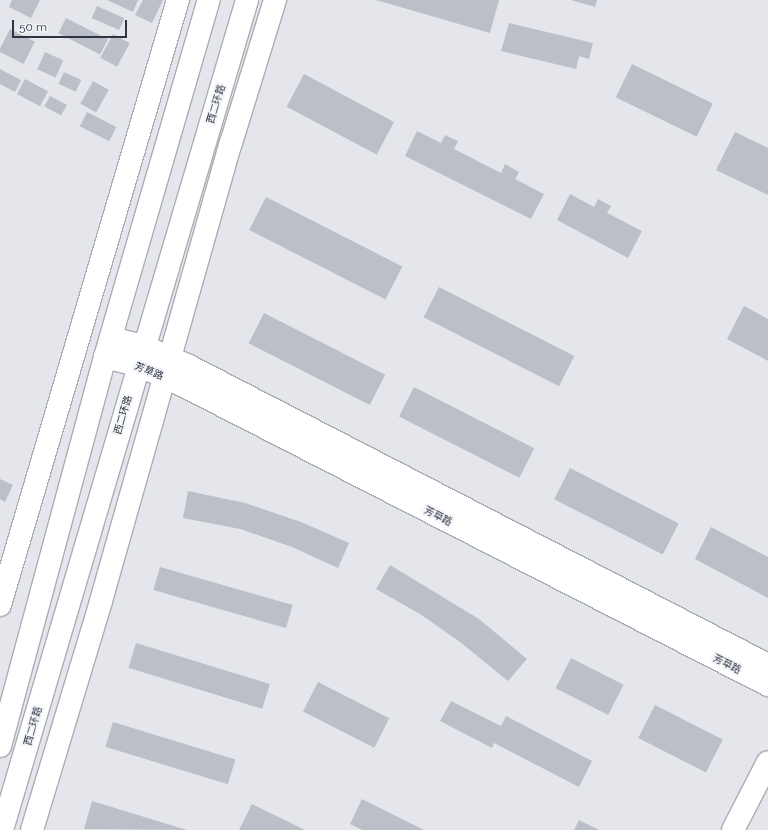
<!DOCTYPE html>
<meta charset="utf-8">
<style>
body{margin:0}
#map{position:relative;width:768px;height:830px;overflow:hidden;background:#e4e6eb;font-family:Raleway,"Noto Sans SC",sans-serif}
div>[style]{position:absolute}
.building>*{inset:0;background:#bbbfc7;transform-origin:0 0}
.roads{filter:drop-shadow(1px 0 #a9adb5) drop-shadow(-1px 0 #a9adb5) drop-shadow(0 1px #a9adb5) drop-shadow(0 -1px #a9adb5)}
.secondary>*{height:22px;margin:-11px;padding:0 11px;transform-origin:11px;border-radius:11px;background:#fff}
.primary>*{height:22px;margin:-11px;padding:0 11px;transform-origin:11px;border-radius:11px;background:#fff}
span{translate:-50% -50%;white-space:nowrap;text-align:center;line-height:1.15;-webkit-text-stroke:4px #f3f5f8;paint-order:stroke}
.street-label{font-size:10px;color:#2c3342}
.scale{position:absolute;left:12px;top:20px;width:115px;height:18px;box-sizing:border-box;border:2px solid #2c3342;border-top:0;padding-left:5px;font-size:12px;line-height:14px;white-space:nowrap;color:#2c3342;-webkit-text-stroke:3px #f3f5f8;paint-order:stroke}
</style>
<div id="map">
<div class="building">
<i style="clip-path:polygon(12px 0,40px 0,31px 18px,9px 7px)"></i>
<i style="clip-path:polygon(107px 0,138px 0,133px 12px)"></i>
<i style="clip-path:polygon(143px 0,163px 0,152px 23px,135px 15px)"></i>
<i style="clip-path:polygon(376px 0,499px 0,490px 33px)"></i>
<i style="clip-path:polygon(571px 0,597px 0,595px 7px)"></i>
<i style="left:97px;top:6px;width:30px;height:13px;rotate:24deg"></i>
<i style="left:66px;top:18px;width:47px;height:17px;rotate:27deg"></i>
<i style="clip-path:polygon(509px 23px,593px 43px,589px 59px,579px 56px,576px 69px,501px 51px)"></i>
<i style="left:10px;top:29px;width:28px;height:25px;rotate:27deg"></i>
<i style="left:113px;top:34px;width:19px;height:27px;rotate:28deg"></i>
<i style="left:45px;top:52px;width:20px;height:19px;rotate:24deg"></i>
<i style="left:632px;top:64px;width:90px;height:37px;rotate:26deg"></i>
<i style="clip-path:polygon(0 69px,21px 80px,15px 92px,0 84px)"></i>
<i style="left:64px;top:72px;width:19px;height:13px;rotate:25deg"></i>
<i style="left:304px;top:74px;width:102px;height:37px;rotate:28deg"></i>
<i style="left:25px;top:79px;width:26px;height:17px;rotate:28deg"></i>
<i style="left:93px;top:81px;width:18px;height:26px;rotate:29deg"></i>
<i style="left:50px;top:96px;width:19px;height:12px;rotate:28deg"></i>
<i style="left:87px;top:112px;width:33px;height:16px;rotate:27deg"></i>
<i style="clip-path:polygon(417px 131px,441px 143px,445px 135px,458px 141px,454px 149px,501px 173px,505px 164px,519px 172px,515px 179px,544px 194px,531px 219px,405px 156px)"></i>
<i style="clip-path:polygon(735px 132px,768px 148px,768px 195px,716px 170px)"></i>
<i style="clip-path:polygon(570px 194px,594px 207px,598px 199px,611px 206px,607px 213px,642px 231px,628px 258px,557px 220px)"></i>
<i style="left:266px;top:197px;width:153px;height:37px;rotate:27deg"></i>
<i style="left:439px;top:287px;width:152px;height:34px;rotate:27deg"></i>
<i style="clip-path:polygon(744px 306px,768px 319px,768px 361px,727px 339px)"></i>
<i style="left:264px;top:313px;width:136px;height:34px;rotate:27deg"></i>
<i style="left:414px;top:387px;width:135px;height:33px;rotate:27deg"></i>
<i style="left:570px;top:468px;width:122px;height:35px;rotate:27deg"></i>
<i style="clip-path:polygon(0 479px,13px 485px,5px 502px,0 499px)"></i>
<i style="clip-path:polygon(188px 491px,245px 503px,301px 522px,349px 543px,338px 568px,292px 547px,240px 529px,183px 518px)"></i>
<i style="clip-path:polygon(711px 527px,768px 557px,768px 598px,695px 559px)"></i>
<i style="clip-path:polygon(390px 565px,479px 619px,527px 659px,508px 681px,460px 642px,420px 614px,376px 589px)"></i>
<i style="left:160px;top:567px;width:138px;height:24px;rotate:16deg"></i>
<i style="left:136px;top:643px;width:140px;height:26px;rotate:17deg"></i>
<i style="left:571px;top:658px;width:59px;height:34px;rotate:27deg"></i>
<i style="left:318px;top:682px;width:80px;height:33px;rotate:27deg"></i>
<i style="clip-path:polygon(451px 701px,501px 726px,506px 716px,592px 761px,579px 787px,494px 743px,492px 748px,440px 721px)"></i>
<i style="left:655px;top:705px;width:76px;height:37px;rotate:27deg"></i>
<i style="left:113px;top:722px;width:128px;height:26px;rotate:17deg"></i>
<i style="clip-path:polygon(362px 799px,424px 830px,362px 830px,350px 824px)"></i>
<i style="clip-path:polygon(92px 801px,187px 830px,84px 829px)"></i>
<i style="clip-path:polygon(252px 804px,305px 830px,239px 830px)"></i>
<i style="clip-path:polygon(579px 820px,599px 830px,574px 830px)"></i>
</div>
<div class="roads">
<div class="secondary">
<i style="left:111px;top:338px;width:33px;rotate:14deg"></i>
<i style="left:143px;top:346px;width:50px;rotate:23.5deg"></i>
<i style="left:189px;top:366px;width:652px;rotate:27.31deg"></i>
<i style="left:105px;top:357px;width:34px;rotate:14deg"></i>
<i style="left:138px;top:365px;width:51px;rotate:24.5deg"></i>
<i style="left:184px;top:386px;width:656px;rotate:27.11deg"></i>
<i style="left:0;top:605px;width:631px;rotate:-73.61deg"></i>
<i style="left:32px;top:830px;width:239px;rotate:-73.2deg"></i>
<i style="left:101px;top:601px;width:476px;rotate:-74.2deg"></i>
<i style="left:231px;top:143px;width:150px;rotate:-72.9deg"></i>
<i style="left:733px;top:830px;width:76px;rotate:-62.8deg"></i>
</div>
<div class="primary">
<i style="left:0;top:746px;width:403px;rotate:-74.9deg"></i>
<i style="left:105px;top:357px;width:372px;rotate:-73.8deg"></i>
<i style="left:2px;top:830px;width:865px;rotate:-73.55deg"></i>
</div>
</div>
<div class="street-label">
<span style="left:216px;top:104px;rotate:-73deg">西二环路</span>
<span style="left:149px;top:371px;rotate:22deg">芳草路</span>
<span style="left:123px;top:415px;rotate:-74deg">西二环路</span>
<span style="left:438px;top:516px;rotate:27deg">芳草路</span>
<span style="left:727px;top:664px;rotate:27deg">芳草路</span>
<span style="left:33px;top:726px;rotate:-74deg">西二环路</span>
</div>
<div class="scale">50 m</div>
</div>
